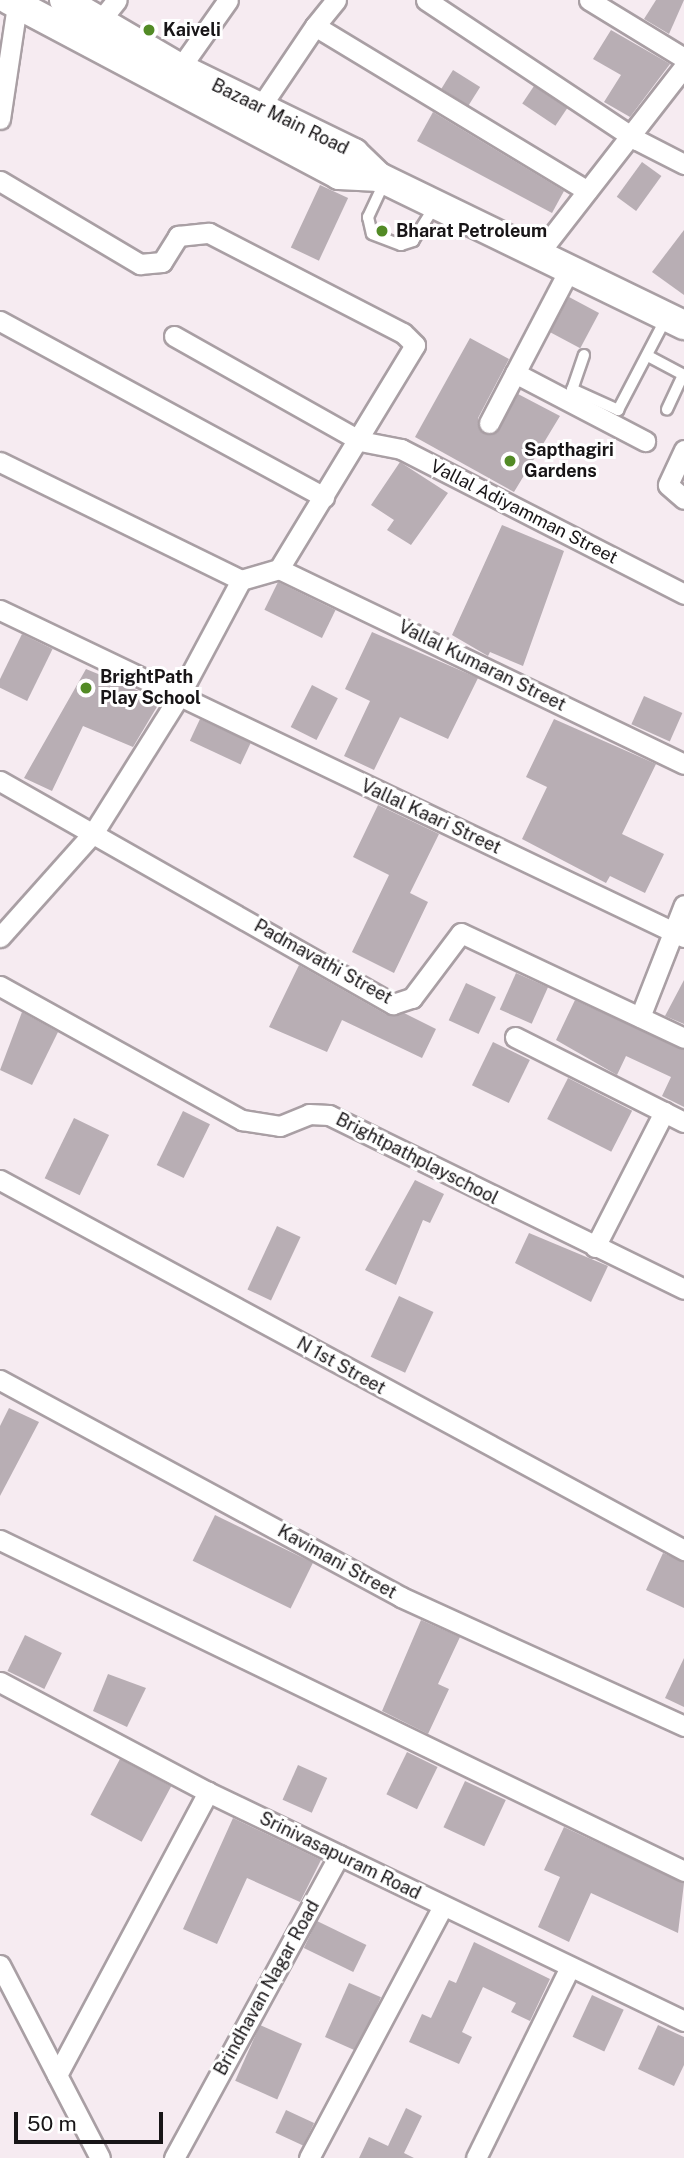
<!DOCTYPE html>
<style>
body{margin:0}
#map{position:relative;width:684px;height:2158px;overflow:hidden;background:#f6ebf1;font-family:"Public Sans",sans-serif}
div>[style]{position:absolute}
.building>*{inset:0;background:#b8aeb4;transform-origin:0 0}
.roads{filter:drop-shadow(2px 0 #a99fa4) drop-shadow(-2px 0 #a99fa4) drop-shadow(0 2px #a99fa4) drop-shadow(0 -2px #a99fa4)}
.lane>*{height:10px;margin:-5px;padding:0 5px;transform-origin:5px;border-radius:5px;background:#fff}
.street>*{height:19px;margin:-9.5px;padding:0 9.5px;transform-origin:9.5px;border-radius:9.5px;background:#fff}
.secondary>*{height:28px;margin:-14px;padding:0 14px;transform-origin:14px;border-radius:14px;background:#fff}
.dots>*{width:19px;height:19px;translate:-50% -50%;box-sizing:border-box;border:4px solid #fff;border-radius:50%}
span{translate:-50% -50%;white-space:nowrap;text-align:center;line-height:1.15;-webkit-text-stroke:6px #fff;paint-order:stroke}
.poi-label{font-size:18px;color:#181517;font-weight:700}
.left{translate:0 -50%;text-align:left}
.street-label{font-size:18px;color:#181517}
.scale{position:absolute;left:14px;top:2112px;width:149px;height:32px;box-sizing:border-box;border:4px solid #181517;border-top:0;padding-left:9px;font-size:21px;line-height:24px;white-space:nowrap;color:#181517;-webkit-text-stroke:5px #fff;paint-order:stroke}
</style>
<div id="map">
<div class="building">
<i style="clip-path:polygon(656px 0,684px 0,669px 34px,644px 19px)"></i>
<i style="clip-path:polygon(611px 30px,670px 64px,630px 117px,604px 102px,621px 75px,593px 59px)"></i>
<i style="left:453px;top:70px;width:32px;height:22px;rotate:32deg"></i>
<i style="left:534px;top:86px;width:40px;height:21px;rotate:34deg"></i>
<i style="clip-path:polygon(433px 112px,564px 191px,552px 213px,417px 141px)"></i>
<i style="left:642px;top:162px;width:24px;height:43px;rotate:36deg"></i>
<i style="left:320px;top:185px;width:31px;height:69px;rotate:25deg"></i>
<i style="clip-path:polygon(684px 230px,684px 295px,652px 272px)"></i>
<i style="left:569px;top:297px;width:34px;height:40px;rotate:28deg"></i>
<i style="clip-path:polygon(470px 338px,509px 359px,478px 418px,483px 433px,499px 429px,518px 394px,560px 416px,514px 492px,415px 437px)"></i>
<i style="clip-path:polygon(400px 462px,448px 493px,411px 545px,387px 530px,394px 520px,371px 505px)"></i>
<i style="clip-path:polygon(502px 525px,564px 551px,523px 666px,490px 652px,488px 656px,452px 635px)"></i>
<i style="left:278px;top:582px;width:64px;height:31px;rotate:26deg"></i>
<i style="clip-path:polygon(372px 632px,478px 678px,448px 739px,400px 717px,374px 770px,344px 756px,370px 701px,345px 689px)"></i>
<i style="left:22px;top:634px;width:34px;height:58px;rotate:26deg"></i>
<i style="clip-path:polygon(86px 669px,161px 700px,133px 747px,83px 726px,52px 791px,24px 778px)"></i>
<i style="left:312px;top:685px;width:29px;height:47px;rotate:27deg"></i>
<i style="left:644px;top:696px;width:42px;height:31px;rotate:24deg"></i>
<i style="left:200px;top:719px;width:56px;height:24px;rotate:25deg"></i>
<i style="clip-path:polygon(554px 719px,656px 764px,622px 834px,664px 854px,645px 893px,610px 876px,606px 883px,522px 839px,547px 787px,526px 777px)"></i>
<i style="clip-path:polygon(378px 805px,439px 834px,410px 893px,428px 902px,394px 973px,352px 952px,389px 875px,353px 857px)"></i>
<i style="clip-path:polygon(299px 965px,387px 1015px,404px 1013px,436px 1029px,422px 1058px,342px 1020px,327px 1052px,269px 1027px)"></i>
<i style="left:516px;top:973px;width:35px;height:40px;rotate:24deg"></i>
<i style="clip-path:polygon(684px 980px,684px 1024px,665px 1016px)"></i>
<i style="left:466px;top:983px;width:33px;height:41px;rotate:25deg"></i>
<i style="clip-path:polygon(575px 1000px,684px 1050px,684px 1107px,662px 1096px,671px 1077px,626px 1056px,617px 1075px,556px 1040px)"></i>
<i style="clip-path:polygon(22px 1012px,58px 1032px,32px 1085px,0 1070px)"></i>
<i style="left:493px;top:1042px;width:41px;height:48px;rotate:26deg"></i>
<i style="left:568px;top:1078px;width:72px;height:46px;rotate:27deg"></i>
<i style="left:183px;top:1111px;width:30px;height:60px;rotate:26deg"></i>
<i style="left:74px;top:1118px;width:39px;height:67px;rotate:26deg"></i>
<i style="clip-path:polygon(415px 1180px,444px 1194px,430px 1223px,423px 1220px,396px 1285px,365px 1270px)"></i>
<i style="left:277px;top:1226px;width:26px;height:70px;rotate:25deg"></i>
<i style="clip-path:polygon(529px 1233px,608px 1266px,591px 1302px,515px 1263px)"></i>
<i style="left:399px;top:1296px;width:38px;height:67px;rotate:25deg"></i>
<i style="clip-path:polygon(9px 1408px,39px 1422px,0 1496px,0 1426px)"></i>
<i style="left:215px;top:1515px;width:109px;height:51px;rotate:26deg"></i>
<i style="clip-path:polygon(663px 1553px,684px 1562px,684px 1608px,646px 1590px)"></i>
<i style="clip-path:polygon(421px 1620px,460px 1637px,438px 1684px,449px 1689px,428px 1734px,382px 1711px)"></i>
<i style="left:25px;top:1635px;width:41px;height:40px;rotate:26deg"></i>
<i style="clip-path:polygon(684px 1658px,684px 1707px,665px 1698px)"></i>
<i style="clip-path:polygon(108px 1674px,146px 1688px,127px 1727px,93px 1711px)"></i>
<i style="left:407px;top:1752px;width:34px;height:47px;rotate:26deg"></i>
<i style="left:120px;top:1759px;width:58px;height:63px;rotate:28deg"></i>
<i style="left:298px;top:1765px;width:32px;height:38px;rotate:24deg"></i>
<i style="left:465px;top:1781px;width:45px;height:51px;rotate:25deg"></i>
<i style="clip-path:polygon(233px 1818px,321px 1860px,300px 1902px,247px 1878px,217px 1944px,183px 1929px)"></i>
<i style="clip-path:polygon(564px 1827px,684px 1883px,678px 1933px,591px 1893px,569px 1942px,538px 1927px,560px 1877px,544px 1870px)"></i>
<i style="left:317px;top:1921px;width:55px;height:30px;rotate:26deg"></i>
<i style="clip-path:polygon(474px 1942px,550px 1979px,530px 2021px,511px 2012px,516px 2003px,483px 1987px,462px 2032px,472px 2037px,459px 2064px,409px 2042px,422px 2014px,431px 2018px,449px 1980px,456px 1983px)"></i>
<i style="left:349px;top:1983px;width:35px;height:59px;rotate:24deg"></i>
<i style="left:592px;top:1995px;width:35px;height:46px;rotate:25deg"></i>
<i style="left:260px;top:2025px;width:46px;height:61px;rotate:24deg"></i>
<i style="clip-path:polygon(658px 2025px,684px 2037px,684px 2065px,674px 2086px,638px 2069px)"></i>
<i style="clip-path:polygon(406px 2108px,422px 2116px,404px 2153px,414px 2158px,359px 2158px,369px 2137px,388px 2146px)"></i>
<i style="left:286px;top:2110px;width:31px;height:25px;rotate:25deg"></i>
</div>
<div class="roads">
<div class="lane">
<i style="left:384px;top:183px;width:38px;rotate:115deg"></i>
<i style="left:368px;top:217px;width:17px;rotate:77deg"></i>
<i style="left:372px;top:234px;width:31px;rotate:21deg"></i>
<i style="left:401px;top:245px;width:13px;rotate:-18deg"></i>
<i style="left:413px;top:241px;width:40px;rotate:-58deg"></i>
<i style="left:584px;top:355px;width:36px;rotate:109deg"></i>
<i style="left:572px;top:389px;width:51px;rotate:24.5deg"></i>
<i style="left:618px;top:410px;width:102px;rotate:-62.4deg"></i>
<i style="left:648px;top:356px;width:40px;rotate:28deg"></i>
<i style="left:683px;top:375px;width:38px;rotate:115deg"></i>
</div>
<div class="street">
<i style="left:336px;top:0;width:33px;rotate:129deg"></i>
<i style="left:315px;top:26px;width:318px;rotate:31.2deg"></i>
<i style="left:426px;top:0;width:253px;rotate:33.6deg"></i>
<i style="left:637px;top:140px;width:53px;rotate:27.1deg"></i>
<i style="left:589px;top:0;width:111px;rotate:31.4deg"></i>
<i style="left:99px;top:22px;width:28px;rotate:-51deg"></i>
<i style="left:180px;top:68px;width:83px;rotate:-54.8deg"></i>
<i style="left:259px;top:109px;width:100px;rotate:-56deg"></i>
<i style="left:0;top:119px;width:115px;rotate:-81.5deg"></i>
<i style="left:0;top:181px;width:163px;rotate:30.7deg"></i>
<i style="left:140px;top:264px;width:22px;rotate:-5deg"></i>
<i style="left:162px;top:262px;width:31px;rotate:-58deg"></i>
<i style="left:178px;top:236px;width:31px;rotate:-6deg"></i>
<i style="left:209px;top:233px;width:218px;rotate:27.3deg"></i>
<i style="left:403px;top:333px;width:17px;rotate:45deg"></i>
<i style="left:415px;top:345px;width:262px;rotate:121.3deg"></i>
<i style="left:279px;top:569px;width:40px;rotate:164deg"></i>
<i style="left:241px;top:580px;width:134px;rotate:118.1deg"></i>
<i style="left:178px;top:698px;width:158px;rotate:122.1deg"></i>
<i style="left:94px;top:832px;width:141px;rotate:131.8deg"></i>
<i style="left:539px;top:253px;width:236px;rotate:-52.1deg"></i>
<i style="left:0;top:321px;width:369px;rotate:28.5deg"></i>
<i style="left:174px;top:336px;width:214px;rotate:29.4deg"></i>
<i style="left:360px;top:441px;width:42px;rotate:11deg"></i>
<i style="left:401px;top:449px;width:318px;rotate:27.1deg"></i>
<i style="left:515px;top:373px;width:147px;rotate:27.6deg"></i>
<i style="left:489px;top:423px;width:175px;rotate:-62.4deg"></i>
<i style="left:684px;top:450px;width:38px;rotate:115deg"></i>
<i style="left:668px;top:485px;width:21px;rotate:41deg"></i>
<i style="left:0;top:462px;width:268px;rotate:26.1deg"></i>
<i style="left:279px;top:569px;width:449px;rotate:25.7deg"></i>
<i style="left:0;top:610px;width:758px;rotate:25.55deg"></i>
<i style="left:0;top:781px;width:452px;rotate:29.6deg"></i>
<i style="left:393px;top:1004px;width:20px;rotate:-18deg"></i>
<i style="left:412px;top:998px;width:81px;rotate:-53deg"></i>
<i style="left:461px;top:933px;width:246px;rotate:25.2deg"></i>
<i style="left:0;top:986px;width:277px;rotate:29deg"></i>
<i style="left:242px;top:1120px;width:38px;rotate:9deg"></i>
<i style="left:280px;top:1126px;width:31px;rotate:-22deg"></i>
<i style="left:309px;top:1114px;width:20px;rotate:3deg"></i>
<i style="left:329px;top:1115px;width:395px;rotate:26.1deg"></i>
<i style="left:640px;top:1017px;width:120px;rotate:-68.6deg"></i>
<i style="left:515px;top:1037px;width:189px;rotate:26.7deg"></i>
<i style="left:0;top:1180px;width:778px;rotate:28.41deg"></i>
<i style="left:595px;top:1247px;width:152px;rotate:-62.9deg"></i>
<i style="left:0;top:1380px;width:456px;rotate:28.4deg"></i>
<i style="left:401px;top:1597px;width:311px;rotate:24.5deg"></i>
<i style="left:0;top:1540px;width:760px;rotate:25.82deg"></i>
<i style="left:0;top:1682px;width:235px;rotate:27.9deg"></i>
<i style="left:208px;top:1792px;width:528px;rotate:25.69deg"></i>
<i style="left:0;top:1965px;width:217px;rotate:62.6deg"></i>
<i style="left:57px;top:2075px;width:321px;rotate:-61.9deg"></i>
<i style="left:174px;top:2158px;width:345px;rotate:-61.4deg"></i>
<i style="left:309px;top:2158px;width:285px;rotate:-62deg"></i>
<i style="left:476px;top:2158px;width:213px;rotate:-63.8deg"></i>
</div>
<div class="secondary">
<i style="left:9px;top:0;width:374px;rotate:27.9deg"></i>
<i style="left:339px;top:175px;width:40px;rotate:2.9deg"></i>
<i style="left:64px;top:0;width:134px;rotate:30.4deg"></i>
<i style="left:180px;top:68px;width:194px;rotate:26deg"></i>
<i style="left:354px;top:153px;width:35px;rotate:44deg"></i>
<i style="left:379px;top:177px;width:339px;rotate:25.9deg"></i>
</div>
</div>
<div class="dots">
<i style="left:149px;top:30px;background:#528a25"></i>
<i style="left:382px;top:231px;background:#528a25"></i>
<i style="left:510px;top:461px;background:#528a25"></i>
<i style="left:86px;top:688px;background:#528a25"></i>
</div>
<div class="poi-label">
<span class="left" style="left:163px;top:30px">Kaiveli</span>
<span class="left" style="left:396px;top:231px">Bharat Petroleum</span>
<span class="left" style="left:524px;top:461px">Sapthagiri<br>Gardens</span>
<span class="left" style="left:100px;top:688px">BrightPath<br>Play School</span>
</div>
<div class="street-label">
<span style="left:280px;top:117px;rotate:26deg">Bazaar Main Road</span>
<span style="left:524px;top:512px;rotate:27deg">Vallal Adiyamman Street</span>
<span style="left:482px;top:666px;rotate:26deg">Vallal Kumaran Street</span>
<span style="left:431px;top:817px;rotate:25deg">Vallal Kaari Street</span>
<span style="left:323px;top:962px;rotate:29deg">Padmavathi Street</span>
<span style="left:417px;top:1159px;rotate:27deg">Brightpathplayschool</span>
<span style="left:341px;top:1366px;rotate:29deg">N 1st Street</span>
<span style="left:337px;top:1562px;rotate:29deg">Kavimani Street</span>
<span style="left:340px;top:1856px;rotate:26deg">Srinivasapuram Road</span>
<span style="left:267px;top:1988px;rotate:-61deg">Brindhavan Nagar Road</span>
</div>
<div class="scale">50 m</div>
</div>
